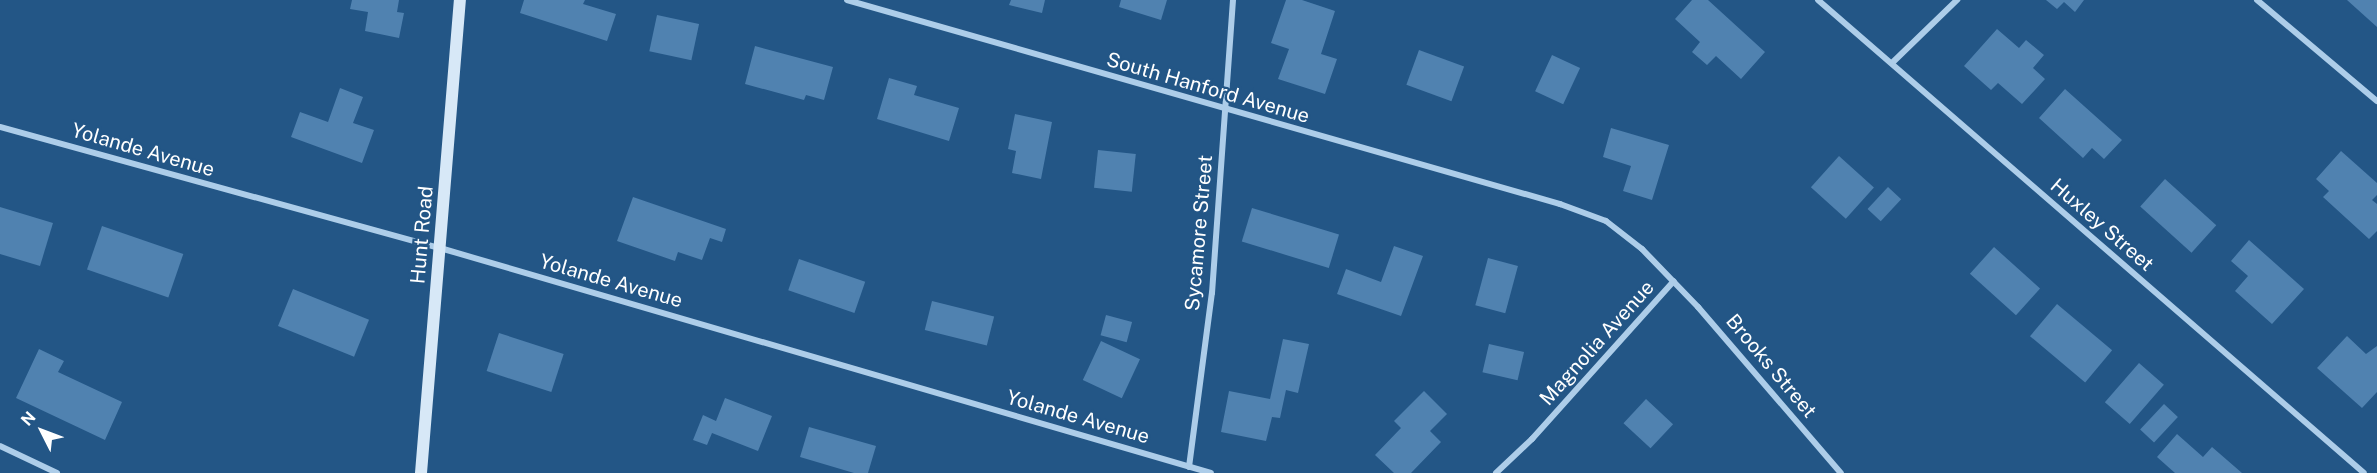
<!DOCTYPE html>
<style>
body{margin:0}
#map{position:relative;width:2377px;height:473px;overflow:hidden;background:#235686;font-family:"Public Sans",sans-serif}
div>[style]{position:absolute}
.building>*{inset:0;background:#5082b0;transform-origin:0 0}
.street>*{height:6px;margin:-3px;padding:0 3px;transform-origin:3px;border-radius:3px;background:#adcde9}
.secondary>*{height:12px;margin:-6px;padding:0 6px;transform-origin:6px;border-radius:6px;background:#d7e8f7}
span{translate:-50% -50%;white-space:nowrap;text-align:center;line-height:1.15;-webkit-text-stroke:4.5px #235686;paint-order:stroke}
.street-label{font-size:20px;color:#fff}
.north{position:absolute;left:12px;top:401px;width:60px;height:60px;-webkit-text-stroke:4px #235686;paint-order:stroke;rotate:312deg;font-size:16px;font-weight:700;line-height:24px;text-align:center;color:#fff}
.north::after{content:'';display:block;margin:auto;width:21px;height:27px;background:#fff;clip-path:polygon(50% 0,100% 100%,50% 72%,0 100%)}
</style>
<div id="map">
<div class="building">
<i style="clip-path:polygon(352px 0,399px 0,397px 12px,404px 13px,399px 38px,365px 31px,368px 12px,350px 9px)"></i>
<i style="clip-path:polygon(524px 0,585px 0,583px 4px,616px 14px,607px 41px,520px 13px)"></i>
<i style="clip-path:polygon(1011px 0,1045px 0,1042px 13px,1009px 5px)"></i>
<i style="clip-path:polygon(1121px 0,1167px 0,1161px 20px,1119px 7px)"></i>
<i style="clip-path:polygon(1286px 0,1302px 0,1335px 11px,1321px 54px,1337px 59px,1325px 94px,1278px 79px,1289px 49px,1271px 43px)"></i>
<i style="clip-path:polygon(1692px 0,1708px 0,1765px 52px,1741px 79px,1716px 56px,1707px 65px,1692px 52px,1700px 42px,1675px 19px)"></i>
<i style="clip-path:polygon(2046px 0,2084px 0,2075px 12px,2064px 2px,2057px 9px)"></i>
<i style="clip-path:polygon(2347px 0,2377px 0,2377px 27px)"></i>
<i style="left:657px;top:15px;width:43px;height:37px;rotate:12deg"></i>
<i style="clip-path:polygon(1997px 29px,2019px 48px,2026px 40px,2044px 55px,2033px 68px,2045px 79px,2022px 104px,1998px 83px,1991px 90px,1964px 66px)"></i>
<i style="clip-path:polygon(755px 46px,833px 67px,824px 100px,806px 95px,804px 100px,745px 84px)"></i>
<i style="left:1419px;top:50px;width:48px;height:37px;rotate:20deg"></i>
<i style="left:1552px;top:55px;width:31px;height:40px;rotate:25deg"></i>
<i style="clip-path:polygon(889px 78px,917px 86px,914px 95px,959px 108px,949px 141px,877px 119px)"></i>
<i style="clip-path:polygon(340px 88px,363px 97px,353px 123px,374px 130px,362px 163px,291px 137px,300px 112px,328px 122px)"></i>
<i style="clip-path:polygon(2065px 89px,2122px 140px,2104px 159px,2092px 148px,2083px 158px,2039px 118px)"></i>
<i style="clip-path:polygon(1015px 114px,1052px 122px,1041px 179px,1012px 173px,1016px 151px,1008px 149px)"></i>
<i style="clip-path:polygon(1611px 128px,1669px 145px,1652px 200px,1623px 191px,1631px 166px,1603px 157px)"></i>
<i style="left:1098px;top:150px;width:38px;height:38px;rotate:6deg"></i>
<i style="clip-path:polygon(2341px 151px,2377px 183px,2377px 195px,2372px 200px,2377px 204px,2377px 231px,2369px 239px,2323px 197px,2329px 191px,2316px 179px)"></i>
<i style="left:1839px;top:156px;width:47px;height:42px;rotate:42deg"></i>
<i style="left:2165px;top:179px;width:69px;height:37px;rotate:42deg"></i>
<i style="left:1888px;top:187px;width:18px;height:30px;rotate:43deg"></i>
<i style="clip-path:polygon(633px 197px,726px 229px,722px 242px,710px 238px,702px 260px,678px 252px,675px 261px,617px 241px)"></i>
<i style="clip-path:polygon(0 207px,53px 223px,40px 266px,0 254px)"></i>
<i style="left:1252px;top:208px;width:91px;height:35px;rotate:17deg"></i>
<i style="left:102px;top:226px;width:86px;height:46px;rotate:19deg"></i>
<i style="clip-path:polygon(2249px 240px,2304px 289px,2272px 324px,2235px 291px,2248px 276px,2231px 261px)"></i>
<i style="clip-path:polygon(1394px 246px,1423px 256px,1401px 316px,1337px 294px,1346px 269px,1381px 282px)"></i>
<i style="left:1994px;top:247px;width:62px;height:36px;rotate:42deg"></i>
<i style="left:1488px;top:258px;width:31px;height:49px;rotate:15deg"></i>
<i style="left:799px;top:259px;width:70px;height:33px;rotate:19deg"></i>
<i style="left:293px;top:289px;width:82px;height:40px;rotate:22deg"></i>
<i style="left:932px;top:301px;width:64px;height:30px;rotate:14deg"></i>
<i style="left:2057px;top:304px;width:72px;height:42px;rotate:40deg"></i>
<i style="left:1106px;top:315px;width:27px;height:21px;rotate:15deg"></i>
<i style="left:499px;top:333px;width:68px;height:40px;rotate:18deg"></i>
<i style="clip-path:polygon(2347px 336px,2366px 354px,2377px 346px,2377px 392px,2362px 408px,2317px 368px)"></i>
<i style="clip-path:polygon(1283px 339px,1309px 344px,1298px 393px,1286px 390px,1280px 418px,1272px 417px,1266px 441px,1221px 432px,1229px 391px,1270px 399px)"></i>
<i style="left:1101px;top:341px;width:43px;height:43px;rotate:25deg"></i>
<i style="left:1489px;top:344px;width:36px;height:29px;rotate:13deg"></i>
<i style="clip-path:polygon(39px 349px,64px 361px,58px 372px,122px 402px,105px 440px,16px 398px)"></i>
<i style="left:2139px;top:363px;width:33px;height:52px;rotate:41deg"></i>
<i style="clip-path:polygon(1424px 391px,1447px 414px,1430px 431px,1441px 442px,1411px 473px,1394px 473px,1375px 455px,1401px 428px,1394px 421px)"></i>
<i style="clip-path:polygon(725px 398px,772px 416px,758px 451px,712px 433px,707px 445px,693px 440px,703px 415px,716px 421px)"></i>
<i style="left:1646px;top:399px;width:37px;height:33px;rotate:43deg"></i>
<i style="left:2164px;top:404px;width:19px;height:35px;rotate:43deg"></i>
<i style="clip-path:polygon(809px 427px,876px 446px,868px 473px,854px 473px,800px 457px)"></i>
<i style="clip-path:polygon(2177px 434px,2203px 457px,2212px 447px,2242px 473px,2175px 473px,2157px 457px)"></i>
</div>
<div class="street">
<i style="left:847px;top:0;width:742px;rotate:15.97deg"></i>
<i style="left:1560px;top:204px;width:49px;rotate:20.3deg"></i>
<i style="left:1606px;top:221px;width:46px;rotate:37.9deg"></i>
<i style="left:1642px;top:249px;width:81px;rotate:46deg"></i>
<i style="left:1698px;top:307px;width:219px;rotate:49.3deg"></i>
<i style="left:1818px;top:0;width:722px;rotate:40.9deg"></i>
<i style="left:2257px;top:0;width:157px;rotate:40.1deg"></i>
<i style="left:1892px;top:63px;width:91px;rotate:-44.1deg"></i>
<i style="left:0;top:127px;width:456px;rotate:15.4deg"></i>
<i style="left:440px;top:248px;width:803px;rotate:16.27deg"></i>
<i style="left:0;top:446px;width:63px;rotate:25.3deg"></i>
<i style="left:1189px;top:467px;width:176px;rotate:-82.5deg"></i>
<i style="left:1212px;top:293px;width:294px;rotate:-85.9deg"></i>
<i style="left:1496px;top:473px;width:50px;rotate:-43.4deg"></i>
<i style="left:1532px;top:439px;width:212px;rotate:-48.1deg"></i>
</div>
<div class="secondary">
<i style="left:421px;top:473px;width:475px;rotate:-85.3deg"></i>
</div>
<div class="street-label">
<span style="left:1208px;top:88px;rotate:16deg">South Hanford Avenue</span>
<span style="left:143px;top:150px;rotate:16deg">Yolande Avenue</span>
<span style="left:2102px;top:225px;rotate:41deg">Huxley Street</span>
<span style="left:1199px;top:233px;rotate:-85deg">Sycamore Street</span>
<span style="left:422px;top:235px;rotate:-85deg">Hunt Road</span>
<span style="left:611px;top:281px;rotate:16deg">Yolande Avenue</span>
<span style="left:1597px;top:343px;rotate:-48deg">Magnolia Avenue</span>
<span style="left:1771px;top:366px;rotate:50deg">Brooks Street</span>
<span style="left:1078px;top:417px;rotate:16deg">Yolande Avenue</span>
</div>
<div class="north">N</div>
</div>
